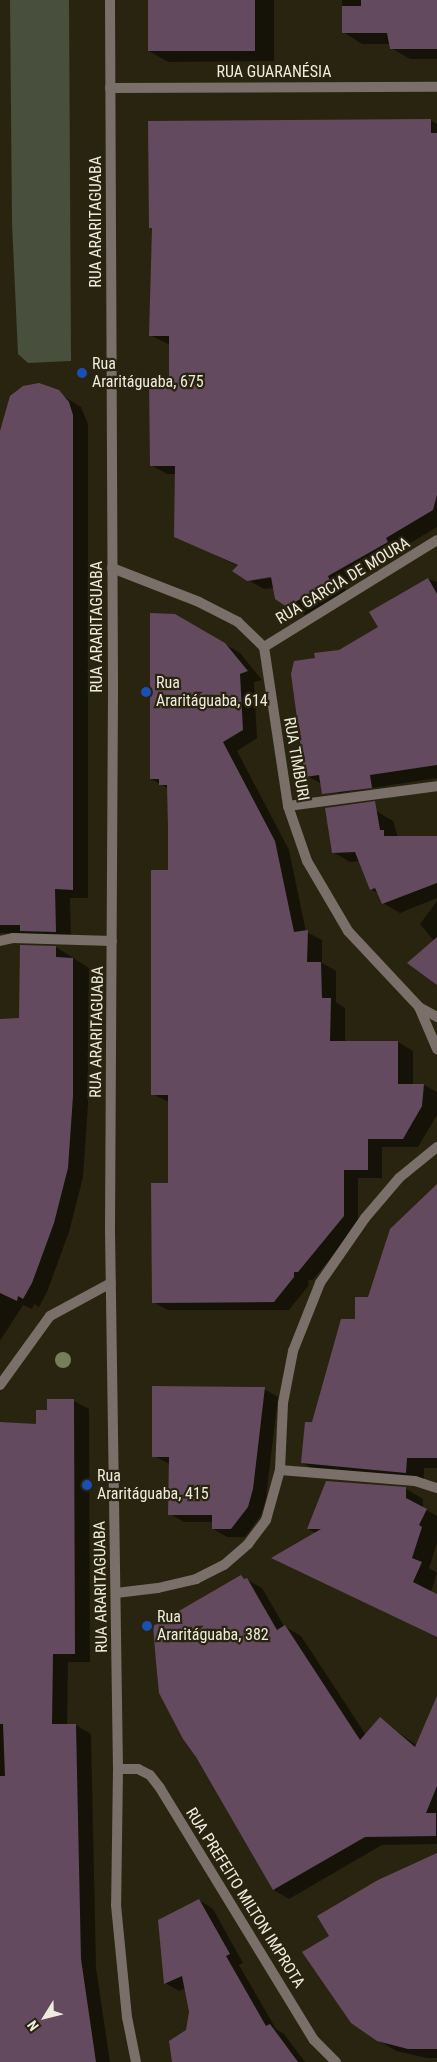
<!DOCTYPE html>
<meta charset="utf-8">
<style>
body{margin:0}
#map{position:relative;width:437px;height:2062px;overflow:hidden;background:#29240f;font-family:"Roboto Condensed",sans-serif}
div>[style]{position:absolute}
.green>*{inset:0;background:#484f3c}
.shadow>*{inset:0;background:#0007}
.building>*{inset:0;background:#644a5e;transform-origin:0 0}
.service>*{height:10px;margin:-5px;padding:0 5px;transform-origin:5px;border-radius:5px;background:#7a6f69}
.minor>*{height:10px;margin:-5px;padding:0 5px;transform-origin:5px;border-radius:5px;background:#7a6f69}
.tertiary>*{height:10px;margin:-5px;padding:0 5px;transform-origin:5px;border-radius:5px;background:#7a6f69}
.trees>*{width:16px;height:16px;margin:-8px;border-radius:50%;background:#767f57}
.dots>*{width:14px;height:14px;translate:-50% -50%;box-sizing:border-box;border:2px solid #29240f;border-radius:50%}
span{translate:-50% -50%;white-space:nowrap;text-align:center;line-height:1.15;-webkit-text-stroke:4.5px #29240f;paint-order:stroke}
.street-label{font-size:16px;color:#eeecdf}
.poi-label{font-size:16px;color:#eeecdf}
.left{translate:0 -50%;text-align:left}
.north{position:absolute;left:20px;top:1992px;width:50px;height:50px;-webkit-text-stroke:4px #29240f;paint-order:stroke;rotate:234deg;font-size:14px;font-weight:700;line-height:20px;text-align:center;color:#eeecdf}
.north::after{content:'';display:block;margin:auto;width:18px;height:22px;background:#eeecdf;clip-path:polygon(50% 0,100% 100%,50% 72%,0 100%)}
</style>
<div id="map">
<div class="green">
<i style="clip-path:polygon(10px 0,69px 0,71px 361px,28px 363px,18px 354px,12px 223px)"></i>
</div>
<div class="shadow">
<i style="clip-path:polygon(149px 0,274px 0,274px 61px,168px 62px,149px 51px)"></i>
<i style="clip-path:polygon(342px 0,437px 0,437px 59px,410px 59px,391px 48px,390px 44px,362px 44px,343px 32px)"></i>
<i style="clip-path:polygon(430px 120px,437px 124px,437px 527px,402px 548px,404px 552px,344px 586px,346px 591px,305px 615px,288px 606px,274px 588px,264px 589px,250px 581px,277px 577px,238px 566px,175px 536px,176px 474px,167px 474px,151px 465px,170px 381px,170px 345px,150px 335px,154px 229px,150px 227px)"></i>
<i style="clip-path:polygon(45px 385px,81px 407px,88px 424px,88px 898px,70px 898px,71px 941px,36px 940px,25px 933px,0 933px,0 436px,24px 387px)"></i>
<i style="clip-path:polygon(428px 579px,437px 582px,437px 778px,339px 793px,307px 776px,317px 659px,339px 651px,379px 628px)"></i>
<i style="clip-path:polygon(191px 624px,240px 653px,262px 680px,254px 682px,257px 738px,237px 751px,289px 850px,306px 932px,322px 940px,322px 963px,336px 971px,336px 1002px,345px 1008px,345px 1042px,398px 1042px,413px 1051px,413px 1085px,424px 1085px,437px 1092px,437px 1115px,418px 1147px,382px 1147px,382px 1178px,358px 1178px,358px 1224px,313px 1280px,308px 1280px,309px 1285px,289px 1310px,168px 1310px,153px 1302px,169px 1184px,169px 1102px,152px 1094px,169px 872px,169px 789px,151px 779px)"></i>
<i style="clip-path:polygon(376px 811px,393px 821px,398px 837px,437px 837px,437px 898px,400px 913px,383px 903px,379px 894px,371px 889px,360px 861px,350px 862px,333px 852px)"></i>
<i style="clip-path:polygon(437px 901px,437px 983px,434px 941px,420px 924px)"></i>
<i style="clip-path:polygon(56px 947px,89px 968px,88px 1105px,83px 1177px,69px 1232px,47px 1292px,39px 1307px,34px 1304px,32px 1309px,23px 1305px,0 1341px,0 1020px,20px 1020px)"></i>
<i style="clip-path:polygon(437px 1188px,437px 1468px,424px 1468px,424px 1483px,320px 1473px,303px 1463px,313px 1423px,356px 1320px)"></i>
<i style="clip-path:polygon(264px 1389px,278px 1397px,266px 1498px,261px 1515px,245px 1537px,227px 1537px,213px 1529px,213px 1522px,184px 1522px,170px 1514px,170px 1464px,154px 1456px)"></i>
<i style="clip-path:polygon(74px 1401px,89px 1409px,90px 1662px,68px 1662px,67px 1725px,76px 1725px,91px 1734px,96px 1968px,110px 2062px,0 2062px,0 1427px,37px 1426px,48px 1411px)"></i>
<i style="clip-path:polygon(405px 1488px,423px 1499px,423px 1508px,437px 1516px,437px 1543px,429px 1568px,437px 1573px,431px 1592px,437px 1595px,437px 1637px,273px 1558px,316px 1533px,308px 1529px)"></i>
<i style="clip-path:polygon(241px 1577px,262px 1588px,284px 1626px,301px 1636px,366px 1735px,381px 1719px,417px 1746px,437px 1738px,437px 1844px,382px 1845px,289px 1899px,274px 1890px,198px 1756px)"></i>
<i style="clip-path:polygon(437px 1854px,437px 2058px,427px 2058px,396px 2051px,378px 2040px,331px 1937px)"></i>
<i style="clip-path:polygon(199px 1900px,213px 1909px,243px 1963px,239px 1965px,276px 2029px,284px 2034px,305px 2062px,173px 2062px,188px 2031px,190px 2012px,186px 1988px,179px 1991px,165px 1983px)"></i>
</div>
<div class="building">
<i style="left:148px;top:0;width:107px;height:51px"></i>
<i style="clip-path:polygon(361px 0,437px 0,437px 49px,390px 49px,387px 33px,342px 33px,342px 6px,361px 6px)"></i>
<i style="clip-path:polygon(431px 119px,431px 133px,437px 133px,437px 495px,433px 510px,386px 538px,388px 542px,328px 576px,330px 581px,287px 607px,275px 599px,271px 577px,247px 581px,232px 571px,238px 565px,174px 537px,175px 466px,150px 466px,149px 379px,169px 379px,169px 336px,149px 336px,152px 228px,149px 228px,148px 121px)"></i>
<i style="clip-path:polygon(39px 383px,59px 390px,69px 402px,73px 415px,73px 890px,55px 889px,56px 932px,20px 931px,20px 925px,0 925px,0 431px,10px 396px,23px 386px)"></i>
<i style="clip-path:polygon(428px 578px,437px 594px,437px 765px,370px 775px,372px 788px,322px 794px,319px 775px,305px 777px,291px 674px,294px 661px,315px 658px,314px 653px,339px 650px,378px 627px,369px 612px)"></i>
<i style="clip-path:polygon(150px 613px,175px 614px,225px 643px,248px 671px,240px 674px,243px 730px,223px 742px,275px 841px,294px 932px,308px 930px,307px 962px,321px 962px,322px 998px,331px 998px,330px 1041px,398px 1041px,398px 1084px,424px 1084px,422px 1106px,403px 1139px,368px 1139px,368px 1170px,344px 1170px,344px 1216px,298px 1272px,294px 1272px,294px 1277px,274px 1302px,152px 1303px,151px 1183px,168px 1183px,168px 1095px,151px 1095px,151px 870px,168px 870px,168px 828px,167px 785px,159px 785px,159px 779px,150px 779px)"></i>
<i style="clip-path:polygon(375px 801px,380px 830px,384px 830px,384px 836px,437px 836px,437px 883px,382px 904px,375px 888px,370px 890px,355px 852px,332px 853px,325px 808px)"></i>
<i style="clip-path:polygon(437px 937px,437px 985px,407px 963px)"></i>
<i style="clip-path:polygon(20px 945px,56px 946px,56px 957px,73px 958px,73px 1096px,68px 1168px,54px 1223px,32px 1283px,23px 1299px,18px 1296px,17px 1301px,0 1293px,0 1019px,19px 1018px)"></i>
<i style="clip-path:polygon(437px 1184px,437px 1458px,407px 1458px,406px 1473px,301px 1463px,305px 1422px,312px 1422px,341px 1319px,355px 1319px,355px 1297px,368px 1297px,390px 1229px)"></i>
<i style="clip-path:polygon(152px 1386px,265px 1387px,253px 1489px,248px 1507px,231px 1529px,212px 1529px,212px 1515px,168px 1515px,169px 1457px,152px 1457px)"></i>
<i style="clip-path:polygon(47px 1399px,74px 1399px,75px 1654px,53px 1654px,52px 1724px,76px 1724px,81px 1959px,96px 2062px,0 2062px,0 1776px,5px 1776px,3px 1724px,0 1724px,0 1422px,36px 1424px,36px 1410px,47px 1410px)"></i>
<i style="clip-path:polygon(326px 1481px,406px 1487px,406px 1498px,427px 1509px,419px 1525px,422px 1527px,412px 1558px,422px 1562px,413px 1582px,437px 1594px,437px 1637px,271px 1558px,321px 1529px,307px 1529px)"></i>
<i style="clip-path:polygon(241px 1575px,244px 1579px,247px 1578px,277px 1630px,285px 1625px,360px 1740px,380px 1717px,415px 1747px,437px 1696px,437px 1786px,426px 1813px,436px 1813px,436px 1836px,365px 1837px,273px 1890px,196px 1757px,183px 1739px,159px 1693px,156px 1662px,153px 1626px)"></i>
<i style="clip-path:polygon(437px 1853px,437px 2049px,408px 2049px,377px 2041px,351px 2023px,302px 1952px,329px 1936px,317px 1916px,378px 1880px)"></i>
<i style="clip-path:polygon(199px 1899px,230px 1954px,226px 1956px,266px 2026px,270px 2024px,298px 2062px,172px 2062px,169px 2041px,186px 2030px,189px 2012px,182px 1976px,164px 1984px,158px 1920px)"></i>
</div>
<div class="service">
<i style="left:288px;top:806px;width:150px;rotate:-7.6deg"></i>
<i style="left:0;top:941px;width:13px;rotate:-13deg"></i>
<i style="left:13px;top:938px;width:99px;rotate:1.7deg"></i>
</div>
<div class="minor">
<i style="left:110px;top:88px;width:327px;rotate:-0.2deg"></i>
<i style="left:112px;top:568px;width:93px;rotate:21.3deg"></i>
<i style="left:199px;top:602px;width:44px;rotate:27.1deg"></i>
<i style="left:238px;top:622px;width:36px;rotate:44deg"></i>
<i style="left:264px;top:647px;width:161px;rotate:81.4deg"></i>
<i style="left:288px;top:806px;width:58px;rotate:70.9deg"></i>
<i style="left:307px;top:861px;width:81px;rotate:59.6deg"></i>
<i style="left:348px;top:931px;width:104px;rotate:46.9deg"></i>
<i style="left:419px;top:1007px;width:21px;rotate:29deg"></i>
<i style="left:264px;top:647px;width:203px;rotate:-31.7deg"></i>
<i style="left:419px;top:1007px;width:46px;rotate:66.8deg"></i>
<i style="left:0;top:1385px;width:85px;rotate:-54.1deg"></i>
<i style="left:50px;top:1316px;width:69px;rotate:-28.4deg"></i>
<i style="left:280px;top:1470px;width:135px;rotate:4.7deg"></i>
<i style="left:415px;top:1481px;width:23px;rotate:18deg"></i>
<i style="left:116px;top:1593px;width:42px;rotate:-6.8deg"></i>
<i style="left:158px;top:1588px;width:39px;rotate:-13deg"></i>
<i style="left:196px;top:1579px;width:31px;rotate:-27deg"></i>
<i style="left:224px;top:1565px;width:32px;rotate:-41deg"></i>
<i style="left:248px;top:1544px;width:30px;rotate:-53deg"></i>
<i style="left:266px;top:1520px;width:52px;rotate:-74.4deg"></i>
<i style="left:280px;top:1470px;width:67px;rotate:-87.4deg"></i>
<i style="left:283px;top:1403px;width:53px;rotate:-79.1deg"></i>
<i style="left:293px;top:1351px;width:73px;rotate:-68.3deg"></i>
<i style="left:320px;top:1283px;width:79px;rotate:-55.3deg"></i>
<i style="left:365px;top:1218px;width:52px;rotate:-49.6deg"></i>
<i style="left:399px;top:1178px;width:49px;rotate:-39.2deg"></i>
<i style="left:118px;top:1769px;width:20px"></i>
<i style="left:138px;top:1769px;width:13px;rotate:27deg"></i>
<i style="left:150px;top:1775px;width:16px;rotate:52deg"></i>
<i style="left:160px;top:1788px;width:295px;rotate:58.6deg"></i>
<i style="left:314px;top:2040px;width:31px;rotate:45deg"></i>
</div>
<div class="tertiary">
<i style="left:110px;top:0;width:691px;rotate:89.75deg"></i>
<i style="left:113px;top:691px;width:539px;rotate:90.32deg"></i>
<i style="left:110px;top:1230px;width:539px;rotate:89.15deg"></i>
<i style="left:118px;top:1769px;width:136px;rotate:90.8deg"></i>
<i style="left:116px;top:1905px;width:113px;rotate:84.4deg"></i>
<i style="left:127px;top:2017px;width:46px;rotate:78.7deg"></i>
</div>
<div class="trees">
<i style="left:63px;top:1360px"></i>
</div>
<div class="dots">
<i style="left:82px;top:373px;background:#1a4fb4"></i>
<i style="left:146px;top:692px;background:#1a4fb4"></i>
<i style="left:87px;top:1485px;background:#1a4fb4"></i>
<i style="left:147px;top:1626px;background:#1a4fb4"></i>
</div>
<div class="street-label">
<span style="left:274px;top:72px">RUA GUARANÉSIA</span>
<span style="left:96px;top:222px;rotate:-90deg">RUA ARARITAGUABA</span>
<span style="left:343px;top:581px;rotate:-31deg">RUA GARCIA DE MOURA</span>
<span style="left:97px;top:627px;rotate:-90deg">RUA ARARITAGUABA</span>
<span style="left:296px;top:759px;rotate:80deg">RUA TIMBURI</span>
<span style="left:97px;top:1032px;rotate:-89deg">RUA ARARITAGUABA</span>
<span style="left:101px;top:1587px;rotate:-91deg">RUA ARARITAGUABA</span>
<span style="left:245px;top:1898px;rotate:58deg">RUA PREFEITO MILTON IMPROTA</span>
</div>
<div class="poi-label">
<span class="left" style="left:92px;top:373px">Rua<br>Araritáguaba, 675</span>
<span class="left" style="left:156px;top:692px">Rua<br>Araritáguaba, 614</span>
<span class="left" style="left:97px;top:1485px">Rua<br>Araritáguaba, 415</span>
<span class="left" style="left:157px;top:1626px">Rua<br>Araritáguaba, 382</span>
</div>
<div class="north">N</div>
</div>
